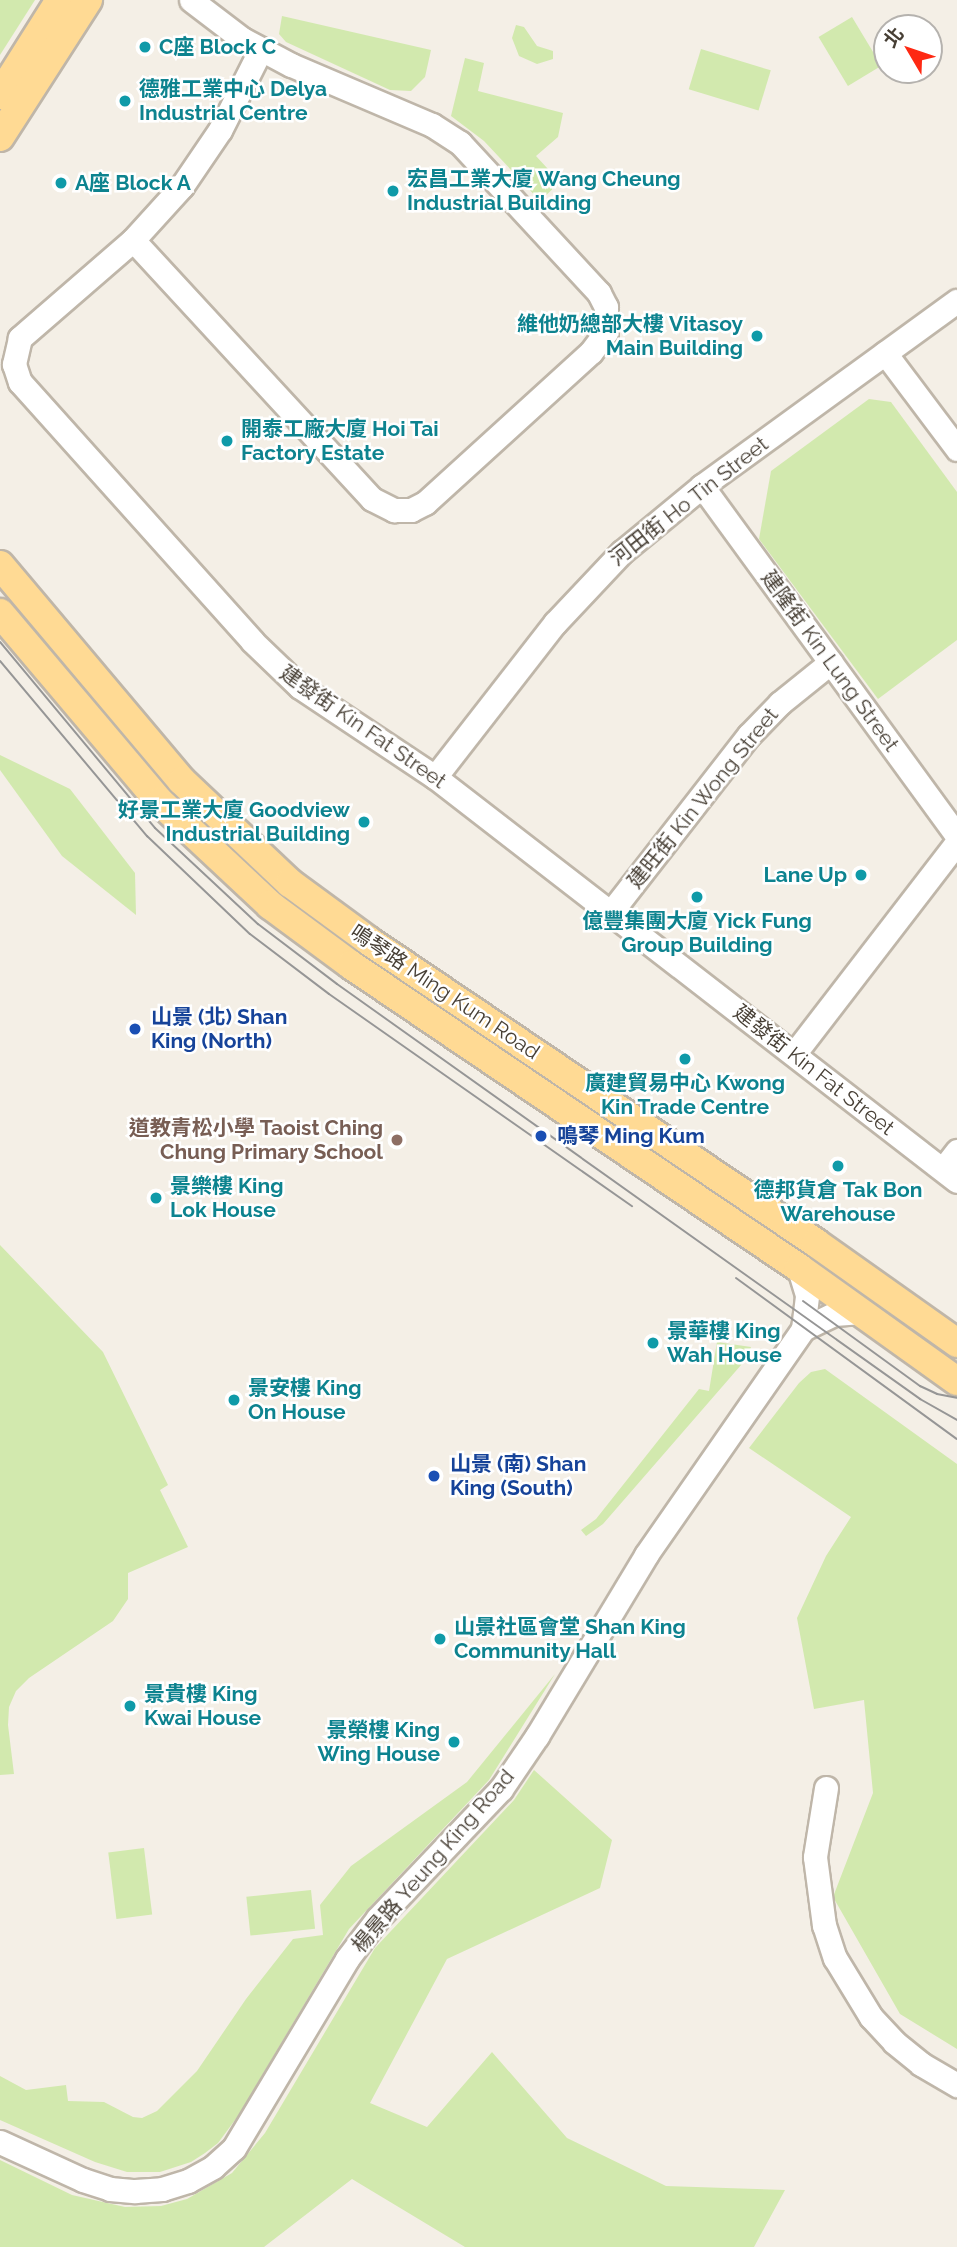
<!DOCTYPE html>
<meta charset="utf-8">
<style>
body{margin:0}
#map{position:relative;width:957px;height:2247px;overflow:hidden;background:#f4efe6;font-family:Raleway,"Noto Sans TC",sans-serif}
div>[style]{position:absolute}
.green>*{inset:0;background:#d2e9ae;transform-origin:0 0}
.roads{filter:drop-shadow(2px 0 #bfb6a9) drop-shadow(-2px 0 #bfb6a9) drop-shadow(0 2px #bfb6a9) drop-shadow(0 -2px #bfb6a9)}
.minor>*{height:23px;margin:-11.5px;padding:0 11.5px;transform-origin:11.5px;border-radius:11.5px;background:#fff}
.major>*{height:28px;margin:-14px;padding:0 14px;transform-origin:14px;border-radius:14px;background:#ffda94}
.tram>*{height:2px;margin:-1px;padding:0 1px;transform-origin:1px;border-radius:1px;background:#969696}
.dots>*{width:19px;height:19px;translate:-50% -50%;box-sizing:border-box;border:4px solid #fff;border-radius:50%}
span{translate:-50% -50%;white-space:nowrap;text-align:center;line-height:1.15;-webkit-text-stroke:5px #fff;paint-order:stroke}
.culture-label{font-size:21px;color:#0d838f;font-weight:700}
.left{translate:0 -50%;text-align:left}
.right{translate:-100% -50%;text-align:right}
.street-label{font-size:21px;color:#473f35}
.transit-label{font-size:21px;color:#164399;font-weight:700}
.education-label{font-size:21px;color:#785e54;font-weight:700}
.north{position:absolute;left:873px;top:14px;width:70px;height:70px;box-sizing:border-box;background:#fff;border:2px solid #b5b2ae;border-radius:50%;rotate:309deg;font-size:19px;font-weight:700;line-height:28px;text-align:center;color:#473f35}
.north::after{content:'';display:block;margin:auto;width:24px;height:32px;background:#fe2913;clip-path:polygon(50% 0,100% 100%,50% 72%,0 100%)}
</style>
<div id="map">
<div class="green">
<i style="clip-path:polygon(0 0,35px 0,0 55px)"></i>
<i style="clip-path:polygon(282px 16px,431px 50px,425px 77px,411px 91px,390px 90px,286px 42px,279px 34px)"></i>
<i style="left:852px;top:17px;width:57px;height:39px;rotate:59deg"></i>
<i style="clip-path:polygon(516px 25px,524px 27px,537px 46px,553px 51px,553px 59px,537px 64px,519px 56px,512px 38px)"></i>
<i style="left:701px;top:49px;width:73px;height:42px;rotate:17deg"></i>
<i style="clip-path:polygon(465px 58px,484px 63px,478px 91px,563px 113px,558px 137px,536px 156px,560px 182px,540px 201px,484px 141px,451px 116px)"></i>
<i style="clip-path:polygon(869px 399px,891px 402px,957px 492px,957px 640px,878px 699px,759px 539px,771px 471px)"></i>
<i style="clip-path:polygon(0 755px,70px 789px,135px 873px,136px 915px,62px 856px,0 770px)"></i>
<i style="clip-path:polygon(0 1245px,103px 1352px,168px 1485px,160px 1490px,188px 1547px,128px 1573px,128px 1599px,113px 1621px,29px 1678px,16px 1691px,9px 1707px,8px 1725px,14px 1774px,0 1775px)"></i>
<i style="clip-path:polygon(717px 1342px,751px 1347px,748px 1357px,603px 1524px,586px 1536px,581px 1530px,596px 1519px,699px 1389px,709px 1391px)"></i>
<i style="clip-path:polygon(825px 1369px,957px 1464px,957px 2049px,900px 2014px,833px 1897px,873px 1793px,864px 1700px,814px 1709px,797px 1618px,826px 1556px,851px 1517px,749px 1448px,799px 1383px,811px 1372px)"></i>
<i style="clip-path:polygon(555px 1674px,489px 1780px,349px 1929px,238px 2116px,218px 2143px,205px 2153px,191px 2162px,160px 2172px,127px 2172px,95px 2162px,0 2120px,0 2076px,26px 2090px,66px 2085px,68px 2101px,104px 2102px,133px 2117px,142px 2118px,157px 2111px,197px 2071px,246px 1999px,293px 1939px,323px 1935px,320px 1905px,351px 1866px,467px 1782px)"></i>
<i style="clip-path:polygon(534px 1770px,612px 1840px,600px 1888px,447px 1959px,370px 2103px,427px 2127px,492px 2052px,567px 2138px,666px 2186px,785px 2190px,754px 2247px,465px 2247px,352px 2179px,264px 2247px,0 2247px,0 2160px,72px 2195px,125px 2207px,161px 2206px,187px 2199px,232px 2173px,265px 2133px,375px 1948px,514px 1800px)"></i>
<i style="left:144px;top:1848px;width:67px;height:36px;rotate:83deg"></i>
<i style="left:311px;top:1890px;width:39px;height:65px;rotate:84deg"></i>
</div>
<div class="roads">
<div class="minor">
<i style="left:261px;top:49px;width:91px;rotate:116.8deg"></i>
<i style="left:220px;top:130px;width:68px;rotate:124.2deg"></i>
<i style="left:182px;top:186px;width:73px;rotate:132.2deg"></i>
<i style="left:133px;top:240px;width:150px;rotate:139.1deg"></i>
<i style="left:20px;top:338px;width:27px;rotate:103deg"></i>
<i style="left:14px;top:364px;width:19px;rotate:72deg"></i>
<i style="left:20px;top:382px;width:348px;rotate:48.1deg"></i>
<i style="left:252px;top:641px;width:66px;rotate:43.8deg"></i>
<i style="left:300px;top:687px;width:162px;rotate:33.7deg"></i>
<i style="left:435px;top:777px;width:660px;rotate:37.74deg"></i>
<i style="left:133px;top:240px;width:352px;rotate:47.3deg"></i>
<i style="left:372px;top:499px;width:25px;rotate:27deg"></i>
<i style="left:394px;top:510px;width:17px"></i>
<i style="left:411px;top:510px;width:16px;rotate:-27deg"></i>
<i style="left:425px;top:503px;width:224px;rotate:-42.3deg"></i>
<i style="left:591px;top:352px;width:25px;rotate:-53deg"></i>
<i style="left:606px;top:332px;width:25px;rotate:-90deg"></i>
<i style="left:606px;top:307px;width:16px;rotate:-117deg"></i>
<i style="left:599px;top:293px;width:205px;rotate:-132.8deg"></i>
<i style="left:460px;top:143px;width:33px;rotate:-147deg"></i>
<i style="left:432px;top:125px;width:153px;rotate:-156.9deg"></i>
<i style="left:291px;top:65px;width:55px;rotate:-152deg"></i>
<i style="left:242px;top:39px;width:64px;rotate:-142.6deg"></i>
<i style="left:885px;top:353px;width:120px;rotate:53.1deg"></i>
<i style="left:702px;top:486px;width:433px;rotate:53.9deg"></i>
<i style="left:435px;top:777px;width:195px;rotate:-52.1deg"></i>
<i style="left:555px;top:623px;width:98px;rotate:-46.7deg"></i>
<i style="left:622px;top:552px;width:104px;rotate:-39.5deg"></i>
<i style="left:702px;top:486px;width:315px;rotate:-36deg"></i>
<i style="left:611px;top:912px;width:224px;rotate:-52.1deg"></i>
<i style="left:749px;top:735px;width:45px;rotate:-45.9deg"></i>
<i style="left:780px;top:703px;width:65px;rotate:-38.8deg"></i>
<i style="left:794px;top:1054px;width:267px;rotate:-52.4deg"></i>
<i style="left:943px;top:1169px;width:23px;rotate:-52deg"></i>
<i style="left:803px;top:1329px;width:34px;rotate:-26deg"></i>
<i style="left:834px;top:1314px;width:28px;rotate:-4deg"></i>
<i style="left:826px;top:1788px;width:70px;rotate:99.1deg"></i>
<i style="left:815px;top:1857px;width:69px;rotate:82.5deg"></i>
<i style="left:824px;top:1925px;width:35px;rotate:72deg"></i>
<i style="left:835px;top:1958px;width:69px;rotate:58.6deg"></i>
<i style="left:871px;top:2017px;width:34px;rotate:47deg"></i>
<i style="left:894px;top:2042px;width:35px;rotate:39deg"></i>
<i style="left:921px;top:2064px;width:42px;rotate:30.3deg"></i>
<i style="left:0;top:2142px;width:91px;rotate:24.6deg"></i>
<i style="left:83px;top:2180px;width:28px;rotate:18deg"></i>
<i style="left:110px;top:2189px;width:25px;rotate:5deg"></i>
<i style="left:135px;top:2191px;width:27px;rotate:-4deg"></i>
<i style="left:162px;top:2189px;width:27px;rotate:-17deg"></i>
<i style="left:188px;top:2181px;width:29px;rotate:-29deg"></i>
<i style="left:213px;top:2167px;width:28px;rotate:-42deg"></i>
<i style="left:234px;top:2148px;width:220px;rotate:-59.1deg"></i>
<i style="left:347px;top:1959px;width:51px;rotate:-52.9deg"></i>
<i style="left:378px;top:1918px;width:178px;rotate:-46.4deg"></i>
<i style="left:501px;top:1789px;width:64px;rotate:-55.8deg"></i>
<i style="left:537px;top:1736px;width:211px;rotate:-58.9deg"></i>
<i style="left:646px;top:1555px;width:275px;rotate:-55.2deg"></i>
<i style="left:803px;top:1329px;width:34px;rotate:-83deg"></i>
<i style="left:807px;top:1295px;width:28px;rotate:-107deg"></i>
</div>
<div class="major">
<i style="left:0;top:95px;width:112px;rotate:-57.7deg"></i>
<i style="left:0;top:137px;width:163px;rotate:-57.3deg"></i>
<i style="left:0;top:565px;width:282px;rotate:49.9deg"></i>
<i style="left:182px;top:781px;width:149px;rotate:43.4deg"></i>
<i style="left:290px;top:883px;width:98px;rotate:36.3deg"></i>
<i style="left:369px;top:941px;width:539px;rotate:34.04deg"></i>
<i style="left:816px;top:1243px;width:173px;rotate:35.3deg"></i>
<i style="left:0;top:613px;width:248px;rotate:49.8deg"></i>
<i style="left:160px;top:802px;width:151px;rotate:43.1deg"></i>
<i style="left:270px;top:905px;width:101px;rotate:36.5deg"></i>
<i style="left:351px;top:965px;width:541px;rotate:34.07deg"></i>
<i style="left:799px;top:1268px;width:194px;rotate:35.6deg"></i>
</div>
</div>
<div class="tram">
<i style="left:0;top:642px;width:242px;rotate:50.2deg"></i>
<i style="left:155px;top:828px;width:141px;rotate:43deg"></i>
<i style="left:258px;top:924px;width:99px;rotate:37.2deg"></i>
<i style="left:337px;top:984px;width:716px;rotate:35.44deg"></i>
<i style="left:920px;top:1399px;width:43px;rotate:29.6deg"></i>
<i style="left:0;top:661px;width:229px;rotate:50deg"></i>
<i style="left:147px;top:836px;width:142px;rotate:43.6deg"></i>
<i style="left:250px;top:934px;width:99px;rotate:37.2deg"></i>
<i style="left:329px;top:994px;width:370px;rotate:35deg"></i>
<i style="left:736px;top:1278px;width:273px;rotate:36.1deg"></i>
<i style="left:803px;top:1301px;width:145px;rotate:36deg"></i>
<i style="left:920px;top:1386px;width:19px;rotate:25deg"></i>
<i style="left:937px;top:1394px;width:20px;rotate:11deg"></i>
</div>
<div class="dots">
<i style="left:145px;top:47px;background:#0f9aa8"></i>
<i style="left:125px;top:101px;background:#0f9aa8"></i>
<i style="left:61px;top:183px;background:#0f9aa8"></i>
<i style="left:393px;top:191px;background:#0f9aa8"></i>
<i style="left:757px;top:336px;background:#0f9aa8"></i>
<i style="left:227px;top:441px;background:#0f9aa8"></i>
<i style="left:364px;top:822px;background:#0f9aa8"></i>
<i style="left:861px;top:875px;background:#0f9aa8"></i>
<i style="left:697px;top:897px;background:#0f9aa8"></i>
<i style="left:135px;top:1029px;background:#1a4fb4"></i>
<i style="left:685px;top:1059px;background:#0f9aa8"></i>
<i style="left:541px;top:1136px;background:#1a4fb4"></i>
<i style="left:397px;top:1140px;background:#8d6e63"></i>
<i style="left:838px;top:1166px;background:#0f9aa8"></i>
<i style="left:156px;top:1198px;background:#0f9aa8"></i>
<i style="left:653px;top:1343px;background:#0f9aa8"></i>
<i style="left:234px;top:1400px;background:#0f9aa8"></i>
<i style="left:434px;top:1476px;background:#1a4fb4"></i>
<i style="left:440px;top:1639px;background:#0f9aa8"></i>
<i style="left:130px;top:1706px;background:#0f9aa8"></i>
<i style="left:454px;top:1742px;background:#0f9aa8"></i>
</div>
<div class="culture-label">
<span class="left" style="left:159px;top:47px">C座 Block C</span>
<span class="left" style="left:139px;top:101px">德雅工業中心 Delya<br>Industrial Centre</span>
<span class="left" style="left:407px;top:191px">宏昌工業大廈 Wang Cheung<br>Industrial Building</span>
<span class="left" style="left:75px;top:183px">A座 Block A</span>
<span class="right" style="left:743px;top:336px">維他奶總部大樓 Vitasoy<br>Main Building</span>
<span class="left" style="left:241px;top:441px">開泰工廠大廈 Hoi Tai<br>Factory Estate</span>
<span class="right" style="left:350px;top:822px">好景工業大廈 Goodview<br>Industrial Building</span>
<span class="right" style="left:847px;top:875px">Lane Up</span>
<span style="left:697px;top:933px">億豐集團大廈 Yick Fung<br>Group Building</span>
<span style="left:685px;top:1095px">廣建貿易中心 Kwong<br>Kin Trade Centre</span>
<span class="left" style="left:170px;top:1198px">景樂樓 King<br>Lok House</span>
<span style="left:838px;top:1202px">德邦貨倉 Tak Bon<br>Warehouse</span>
<span class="left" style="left:667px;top:1343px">景華樓 King<br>Wah House</span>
<span class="left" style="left:248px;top:1400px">景安樓 King<br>On House</span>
<span class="left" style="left:454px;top:1639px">山景社區會堂 Shan King<br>Community Hall</span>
<span class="left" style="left:144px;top:1706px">景貴樓 King<br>Kwai House</span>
<span class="right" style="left:440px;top:1742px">景榮樓 King<br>Wing House</span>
</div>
<div class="street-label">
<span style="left:689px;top:501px;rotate:-38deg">河田街 Ho Tin Street</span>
<span style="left:830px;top:661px;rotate:54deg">建隆街 Kin Lung Street</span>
<span style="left:363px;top:727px;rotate:35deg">建發街 Kin Fat Street</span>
<span style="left:703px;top:798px;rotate:-51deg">建旺街 Kin Wong Street</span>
<span style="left:445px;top:992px;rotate:34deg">鳴琴路 Ming Kum Road</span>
<span style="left:814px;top:1070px;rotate:38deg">建發街 Kin Fat Street</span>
<span style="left:433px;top:1861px;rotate:-49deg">楊景路 Yeung King Road</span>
</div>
<div class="transit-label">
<span class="left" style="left:151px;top:1029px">山景 (北) Shan<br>King (North)</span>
<span class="left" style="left:557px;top:1136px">鳴琴 Ming Kum</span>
<span class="left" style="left:450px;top:1476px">山景 (南) Shan<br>King (South)</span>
</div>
<div class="education-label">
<span class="right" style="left:383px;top:1140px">道教青松小學 Taoist Ching<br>Chung Primary School</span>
</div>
<div class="north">北</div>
</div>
